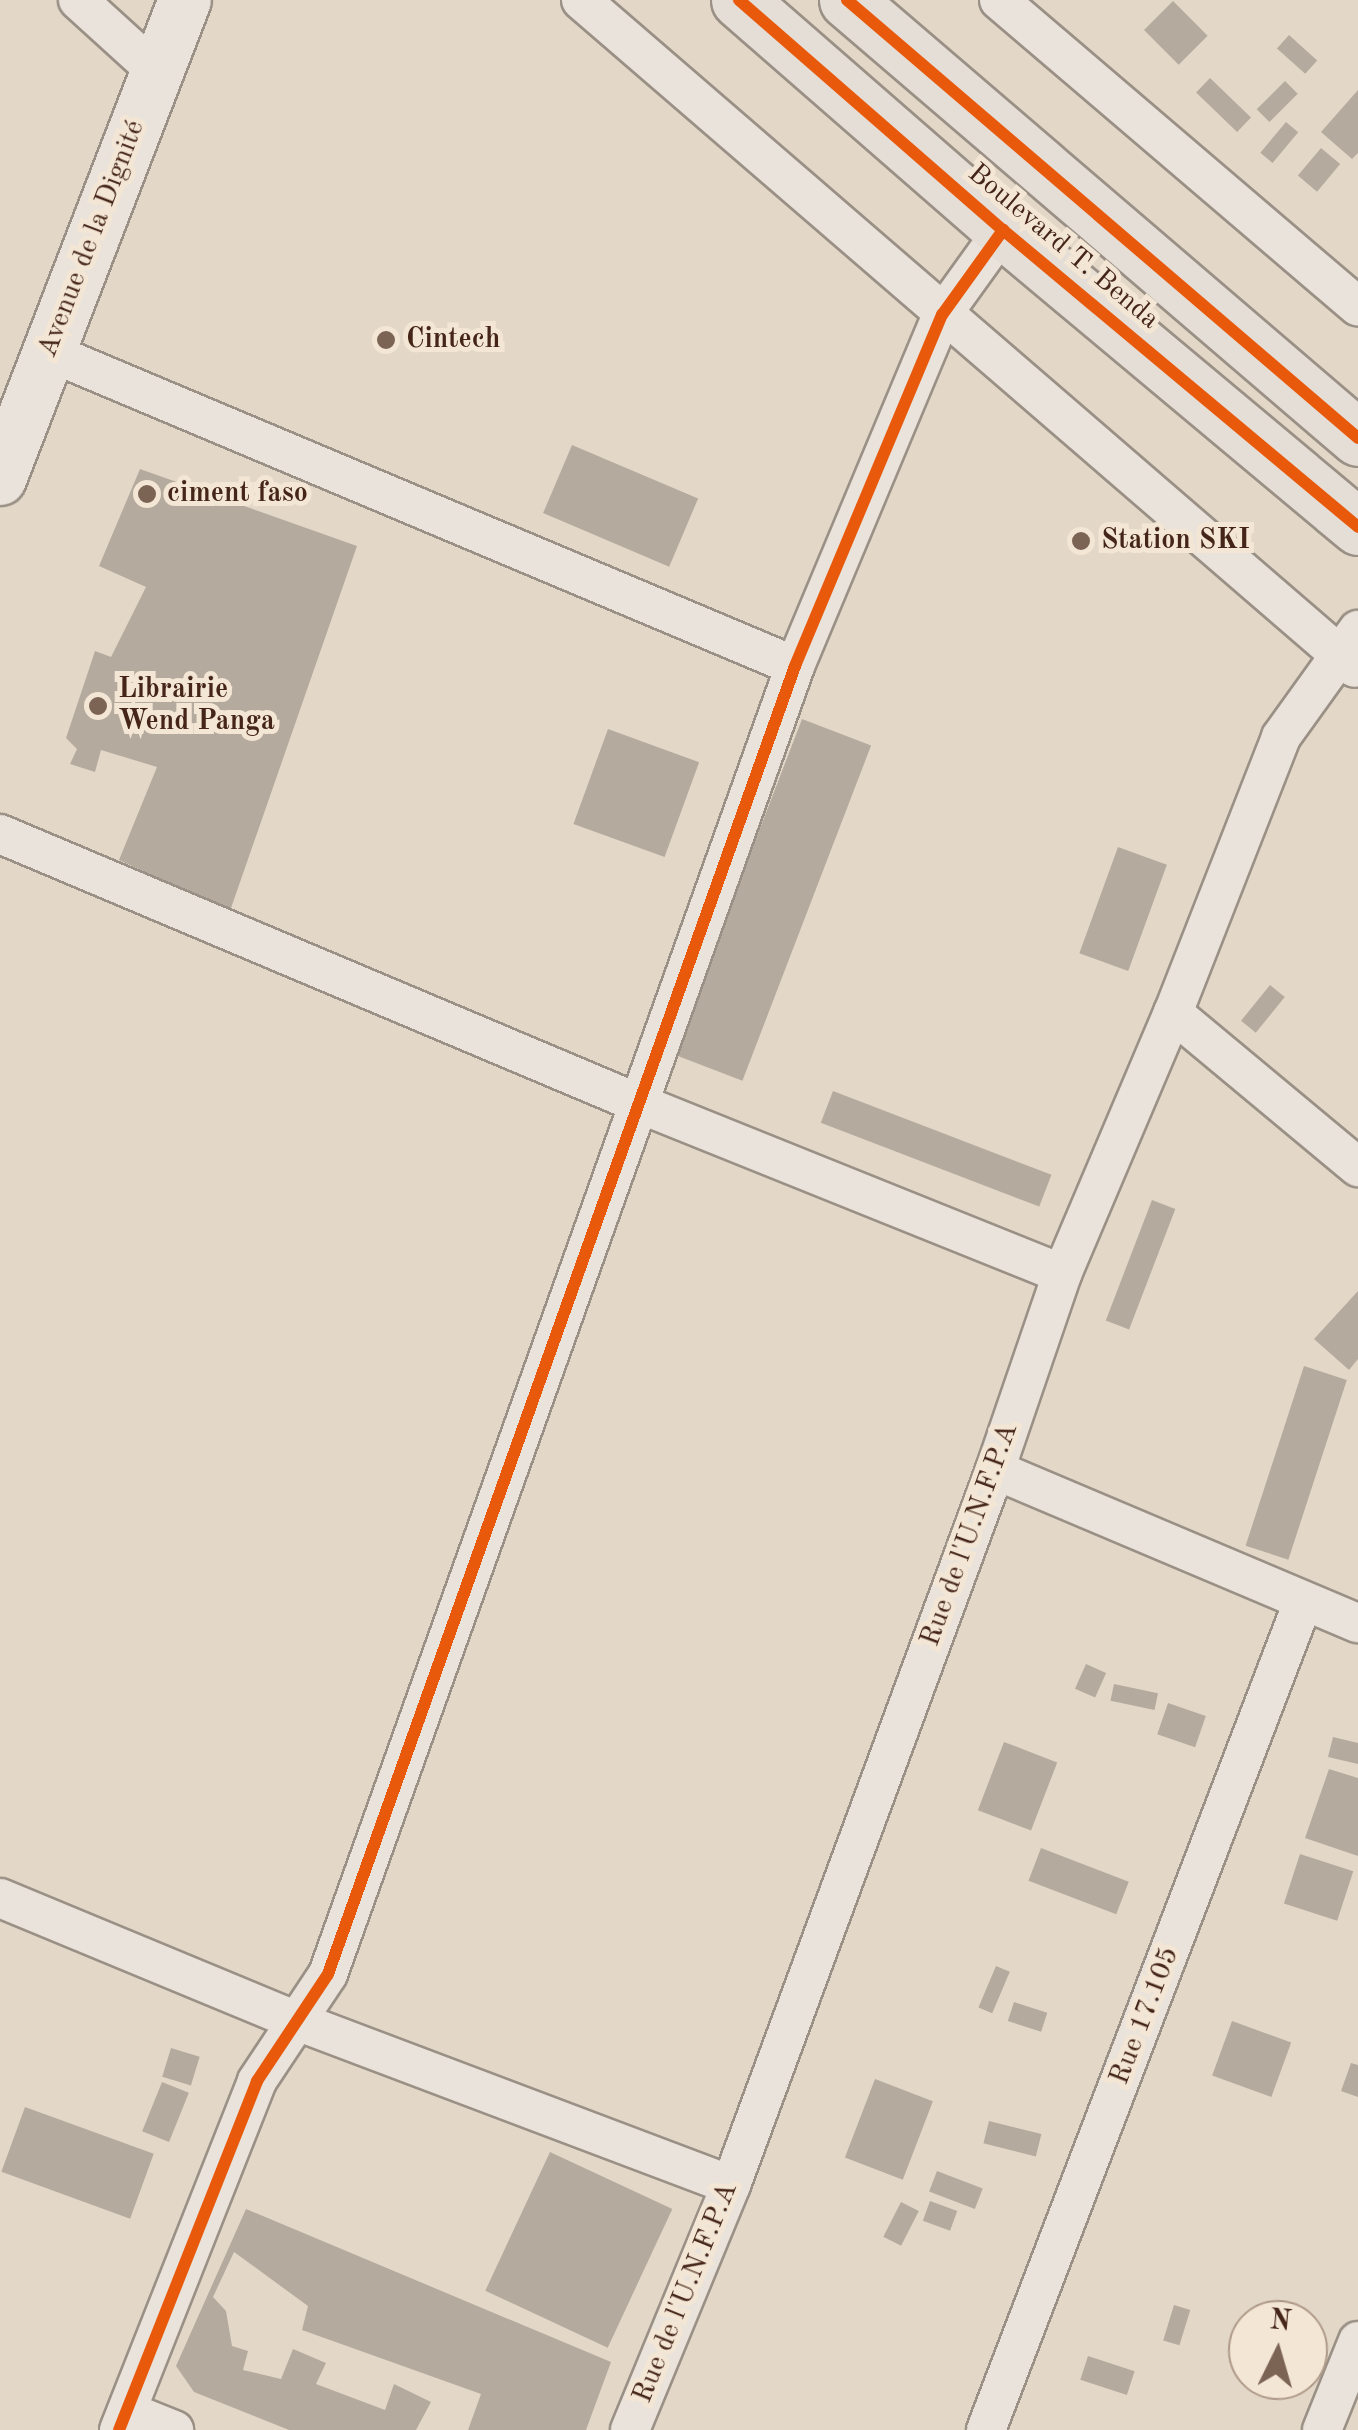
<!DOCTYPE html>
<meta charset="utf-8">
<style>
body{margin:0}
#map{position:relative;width:1358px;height:2430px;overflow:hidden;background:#e3d8c8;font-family:"Old Standard TT",serif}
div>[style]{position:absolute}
.building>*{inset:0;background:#b4aa9e;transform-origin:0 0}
.roads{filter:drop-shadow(2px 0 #9a9085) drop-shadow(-2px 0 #9a9085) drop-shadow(0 2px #9a9085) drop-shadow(0 -2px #9a9085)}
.street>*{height:38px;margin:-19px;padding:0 19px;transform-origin:19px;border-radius:19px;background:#e9e3db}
.secondary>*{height:52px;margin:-26px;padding:0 26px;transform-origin:26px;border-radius:26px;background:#e9e3db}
.highway>*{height:55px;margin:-27.5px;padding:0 27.5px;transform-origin:27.5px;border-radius:27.5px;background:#e5ded6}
.cycleway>*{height:12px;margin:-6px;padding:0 6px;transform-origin:6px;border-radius:6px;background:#e8590c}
.dots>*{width:28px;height:28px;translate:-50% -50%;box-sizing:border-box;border:5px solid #f4e6d4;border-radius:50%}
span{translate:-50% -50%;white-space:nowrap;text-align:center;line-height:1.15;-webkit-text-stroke:10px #f4e6d4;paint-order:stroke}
.street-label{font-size:28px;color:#442517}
.poi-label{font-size:28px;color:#442517;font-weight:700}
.left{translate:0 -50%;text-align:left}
.north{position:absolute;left:1228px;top:2300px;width:100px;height:100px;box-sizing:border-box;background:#f4e6d4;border:2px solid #ae9988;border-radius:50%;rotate:5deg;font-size:28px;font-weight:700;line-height:40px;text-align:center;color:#442517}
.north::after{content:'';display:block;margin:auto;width:35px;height:45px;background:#7c6455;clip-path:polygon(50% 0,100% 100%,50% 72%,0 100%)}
</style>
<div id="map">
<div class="building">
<i style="left:1173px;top:1px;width:49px;height:41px;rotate:45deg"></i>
<i style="left:1289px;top:35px;width:38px;height:18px;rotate:42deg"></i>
<i style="left:1210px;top:78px;width:57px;height:20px;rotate:44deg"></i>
<i style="left:1285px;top:81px;width:18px;height:40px;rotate:45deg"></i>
<i style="clip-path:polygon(1358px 90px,1358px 153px,1352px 159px,1321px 132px)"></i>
<i style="left:1286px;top:122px;width:16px;height:40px;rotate:40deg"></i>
<i style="left:1321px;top:148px;width:25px;height:36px;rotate:40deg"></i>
<i style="left:572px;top:445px;width:137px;height:74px;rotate:23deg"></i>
<i style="clip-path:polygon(140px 469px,357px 546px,230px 911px,119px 860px,157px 767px,101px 750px,95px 772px,70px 764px,77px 749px,66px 738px,95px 651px,111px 657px,146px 587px,99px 566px)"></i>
<i style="left:802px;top:719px;width:74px;height:359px;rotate:21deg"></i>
<i style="left:608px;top:729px;width:97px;height:101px;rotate:20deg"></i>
<i style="left:1118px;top:847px;width:52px;height:113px;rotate:20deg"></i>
<i style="left:1270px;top:985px;width:19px;height:46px;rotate:39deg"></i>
<i style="left:833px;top:1091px;width:234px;height:34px;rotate:21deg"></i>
<i style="left:1152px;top:1200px;width:25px;height:129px;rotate:21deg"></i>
<i style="clip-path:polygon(1358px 1291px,1358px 1359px,1349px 1370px,1314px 1339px)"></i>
<i style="left:1304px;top:1366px;width:45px;height:189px;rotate:18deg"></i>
<i style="left:1086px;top:1664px;width:22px;height:27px;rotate:24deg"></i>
<i style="left:1114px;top:1684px;width:45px;height:17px;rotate:12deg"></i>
<i style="left:1168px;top:1703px;width:40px;height:33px;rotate:19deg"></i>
<i style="clip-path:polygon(1333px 1737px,1358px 1743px,1358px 1764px,1328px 1757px)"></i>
<i style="left:1004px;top:1742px;width:57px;height:73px;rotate:21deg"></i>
<i style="clip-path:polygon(1329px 1769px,1358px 1778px,1358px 1856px,1305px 1838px)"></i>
<i style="left:1041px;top:1848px;width:94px;height:35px;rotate:21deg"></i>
<i style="left:1300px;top:1854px;width:56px;height:52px;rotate:18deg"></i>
<i style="left:996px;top:1966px;width:15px;height:45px;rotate:23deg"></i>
<i style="left:1014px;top:2002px;width:35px;height:20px;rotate:18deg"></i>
<i style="left:1232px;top:2021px;width:63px;height:58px;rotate:20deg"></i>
<i style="left:171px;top:2048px;width:30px;height:30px;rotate:17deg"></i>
<i style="clip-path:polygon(1351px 2063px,1358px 2065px,1358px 2097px,1341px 2091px)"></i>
<i style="left:875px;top:2079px;width:62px;height:84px;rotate:21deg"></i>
<i style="left:162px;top:2082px;width:29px;height:53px;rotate:22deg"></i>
<i style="left:25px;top:2107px;width:137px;height:69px;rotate:20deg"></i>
<i style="left:989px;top:2121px;width:54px;height:23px;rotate:14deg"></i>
<i style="left:550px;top:2152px;width:135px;height:153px;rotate:25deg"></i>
<i style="left:937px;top:2171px;width:49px;height:22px;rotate:21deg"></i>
<i style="left:930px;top:2201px;width:29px;height:21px;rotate:20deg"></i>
<i style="left:901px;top:2202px;width:20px;height:39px;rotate:27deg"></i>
<i style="clip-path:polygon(246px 2209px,611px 2362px,586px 2430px,468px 2430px,481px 2394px,302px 2330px,308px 2306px,234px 2252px,213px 2297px,226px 2311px,232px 2346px,248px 2351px,243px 2370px,281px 2379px,293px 2349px,326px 2363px,316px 2384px,385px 2410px,394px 2384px,431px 2402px,416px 2430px,289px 2430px,194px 2392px,176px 2366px)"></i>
<i style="left:1174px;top:2305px;width:17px;height:37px;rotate:17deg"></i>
<i style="left:1088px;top:2356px;width:49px;height:25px;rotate:18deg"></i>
</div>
<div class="roads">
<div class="street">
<i style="left:78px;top:0;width:107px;rotate:42.3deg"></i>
<i style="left:581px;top:0;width:1022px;rotate:40.8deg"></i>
<i style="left:999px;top:0;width:472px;rotate:40.5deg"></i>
<i style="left:49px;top:352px;width:809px;rotate:22.83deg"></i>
<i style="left:0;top:834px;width:695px;rotate:22.87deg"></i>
<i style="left:640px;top:1104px;width:455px;rotate:21.9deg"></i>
<i style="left:1173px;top:1013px;width:241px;rotate:39.8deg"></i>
<i style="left:995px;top:1470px;width:394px;rotate:22.9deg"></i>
<i style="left:0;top:1898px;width:318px;rotate:22.5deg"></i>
<i style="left:294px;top:2020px;width:467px;rotate:20.7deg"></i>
<i style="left:127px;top:2411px;width:51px;rotate:22deg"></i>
<i style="left:119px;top:2430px;width:375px;rotate:-68.4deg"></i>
<i style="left:257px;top:2081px;width:128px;rotate:-56.4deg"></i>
<i style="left:328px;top:1974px;width:1389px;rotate:-70.35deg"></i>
<i style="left:795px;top:666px;width:381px;rotate:-67.3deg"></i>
<i style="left:942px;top:315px;width:105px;rotate:-54.3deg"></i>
<i style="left:630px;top:2430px;width:265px;rotate:-67.6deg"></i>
<i style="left:731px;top:2185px;width:762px;rotate:-69.73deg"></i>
<i style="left:995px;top:1470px;width:207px;rotate:-71.1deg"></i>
<i style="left:1062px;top:1274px;width:284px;rotate:-67deg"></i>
<i style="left:1173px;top:1013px;width:296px;rotate:-68.6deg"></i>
<i style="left:1281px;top:737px;width:132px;rotate:-54.3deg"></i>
<i style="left:986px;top:2430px;width:887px;rotate:-69.05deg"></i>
<i style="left:1322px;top:2430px;width:96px;rotate:-68deg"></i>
</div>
<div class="secondary">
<i style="left:0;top:479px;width:513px;rotate:-68.88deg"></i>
</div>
<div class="highway">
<i style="left:739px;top:0;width:350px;rotate:41.1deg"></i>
<i style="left:1003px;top:230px;width:463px;rotate:39.9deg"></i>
<i style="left:847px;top:0;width:673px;rotate:40.6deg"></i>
</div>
</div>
<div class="cycleway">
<i style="left:739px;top:0;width:350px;rotate:41.1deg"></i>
<i style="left:1003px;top:230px;width:463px;rotate:39.9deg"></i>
<i style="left:847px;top:0;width:673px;rotate:40.6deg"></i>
<i style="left:119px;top:2430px;width:375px;rotate:-68.4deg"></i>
<i style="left:257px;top:2081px;width:128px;rotate:-56.4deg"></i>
<i style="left:328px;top:1974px;width:1389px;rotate:-70.35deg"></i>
<i style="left:795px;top:666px;width:381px;rotate:-67.3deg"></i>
<i style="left:942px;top:315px;width:105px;rotate:-54.3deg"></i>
</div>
<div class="dots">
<i style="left:386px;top:340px;background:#7c6455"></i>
<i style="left:147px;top:494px;background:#7c6455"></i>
<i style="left:1081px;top:541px;background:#7c6455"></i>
<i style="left:98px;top:706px;background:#7c6455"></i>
</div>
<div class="street-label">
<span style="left:92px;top:239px;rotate:-69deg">Avenue de la Dignité</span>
<span style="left:1063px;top:247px;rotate:40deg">Boulevard T. Benda</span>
<span style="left:970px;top:1535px;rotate:-70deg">Rue de l'U.N.F.P.A</span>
<span style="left:1145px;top:2016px;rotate:-69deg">Rue 17.105</span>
<span style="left:686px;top:2293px;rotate:-68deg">Rue de l'U.N.F.P.A</span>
</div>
<div class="poi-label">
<span class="left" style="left:406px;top:340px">Cintech</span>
<span class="left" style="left:167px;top:494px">ciment faso</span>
<span class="left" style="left:1101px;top:541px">Station SKI</span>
<span class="left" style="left:118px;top:706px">Librairie<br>Wend Panga</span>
</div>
<div class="north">N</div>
</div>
